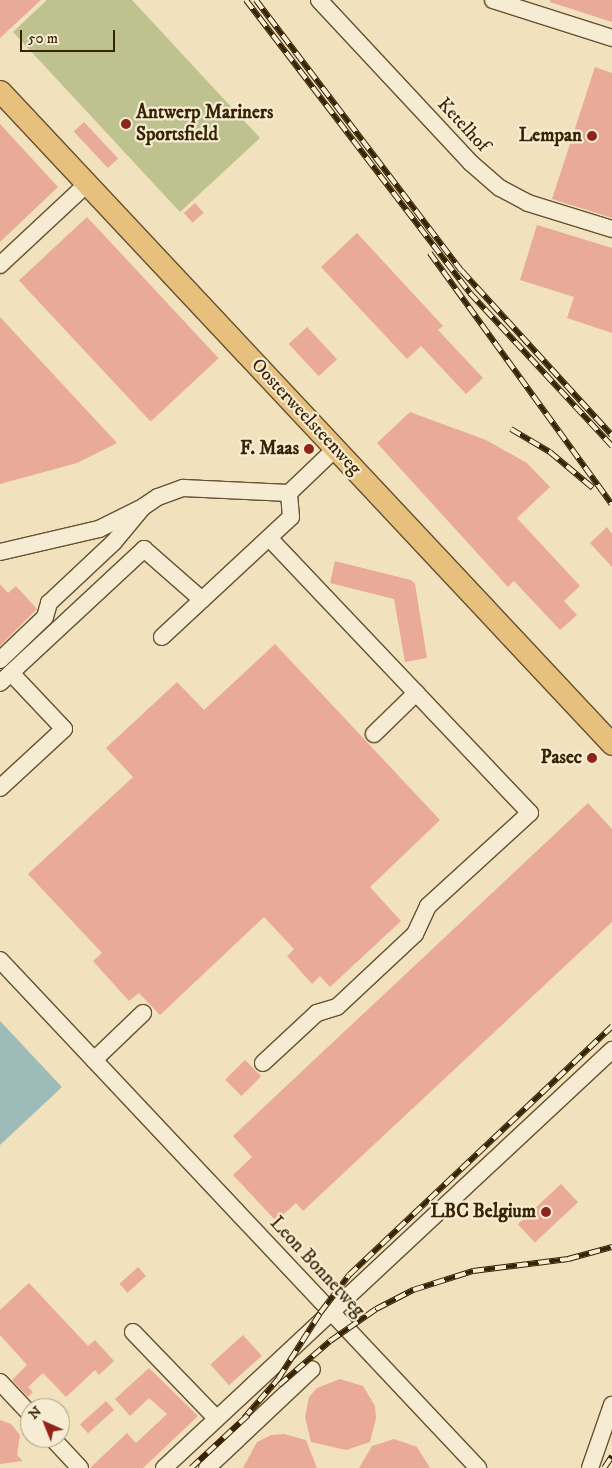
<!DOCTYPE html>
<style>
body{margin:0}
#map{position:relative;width:612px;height:1468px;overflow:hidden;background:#f1e1bd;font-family:"IM FELL DW Pica",serif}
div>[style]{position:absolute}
.green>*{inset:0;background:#bdc28f}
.water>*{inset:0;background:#9dbcb9}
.building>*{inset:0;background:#e9ab98;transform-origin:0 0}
.roads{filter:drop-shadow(1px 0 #665231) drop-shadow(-1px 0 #665231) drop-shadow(0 1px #665231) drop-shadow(0 -1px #665231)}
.minor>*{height:16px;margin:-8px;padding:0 8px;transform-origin:8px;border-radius:8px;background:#f6ecd4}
.major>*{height:21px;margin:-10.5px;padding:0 10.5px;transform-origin:10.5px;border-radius:10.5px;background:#e8c07e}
.rail>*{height:5.5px;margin-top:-2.75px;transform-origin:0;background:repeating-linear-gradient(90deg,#f6ecd4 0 11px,#382302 0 22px);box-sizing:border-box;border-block:1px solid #382302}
.dots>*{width:14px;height:14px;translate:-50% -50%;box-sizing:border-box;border:2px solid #f6ecd4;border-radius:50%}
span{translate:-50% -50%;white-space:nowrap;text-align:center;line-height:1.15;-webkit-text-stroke:4.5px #f6ecd4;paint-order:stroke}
.poi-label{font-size:19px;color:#382302;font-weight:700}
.left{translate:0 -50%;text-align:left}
.right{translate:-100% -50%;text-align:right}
.street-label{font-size:19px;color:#382302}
.north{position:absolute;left:20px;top:1398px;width:50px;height:50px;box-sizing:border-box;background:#f6ecd4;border:1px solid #aa9c80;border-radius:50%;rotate:316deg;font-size:14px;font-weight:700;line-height:20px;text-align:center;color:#382302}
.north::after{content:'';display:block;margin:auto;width:18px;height:22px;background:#8f2418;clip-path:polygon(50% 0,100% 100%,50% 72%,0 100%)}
.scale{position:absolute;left:20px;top:30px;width:95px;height:22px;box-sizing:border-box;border:2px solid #382302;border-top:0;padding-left:6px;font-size:15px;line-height:18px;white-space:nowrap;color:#382302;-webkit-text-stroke:4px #f6ecd4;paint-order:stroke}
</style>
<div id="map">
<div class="green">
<i style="clip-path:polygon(47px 0,132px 0,260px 138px,180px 212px,13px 32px)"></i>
</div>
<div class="water">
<i style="clip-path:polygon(0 1021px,62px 1087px,0 1145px)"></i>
</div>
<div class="building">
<i style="clip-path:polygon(0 0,41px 0,0 38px)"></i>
<i style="clip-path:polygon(550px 0,612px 0,612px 22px,550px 2px)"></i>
<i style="clip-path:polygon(595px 67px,612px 73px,612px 218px,552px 199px)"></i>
<i style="left:84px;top:122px;width:50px;height:14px;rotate:47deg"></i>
<i style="clip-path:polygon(0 124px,58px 187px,0 242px)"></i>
<i style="left:195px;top:203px;width:13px;height:15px;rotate:48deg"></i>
<i style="left:87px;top:217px;width:193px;height:93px;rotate:47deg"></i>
<i style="clip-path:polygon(537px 225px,612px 248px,612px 333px,567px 318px,574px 297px,520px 280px)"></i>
<i style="clip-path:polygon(357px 233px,443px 326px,438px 330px,483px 378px,466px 394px,421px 346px,407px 359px,321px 267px)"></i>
<i style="clip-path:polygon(0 317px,117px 443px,77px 463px,0 484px)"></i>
<i style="left:307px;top:327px;width:44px;height:25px;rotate:47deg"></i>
<i style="clip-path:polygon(410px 412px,486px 440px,527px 463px,550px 487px,517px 518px,580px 586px,564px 601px,577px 615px,560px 630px,514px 581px,508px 587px,377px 443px)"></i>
<i style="clip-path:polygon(607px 527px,612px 534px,612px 567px,590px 543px)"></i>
<i style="clip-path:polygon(335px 561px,411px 580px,415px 584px,427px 658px,405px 662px,394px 599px,330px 583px)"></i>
<i style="clip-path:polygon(0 584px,8px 593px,16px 586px,37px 609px,0 646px)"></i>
<i style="clip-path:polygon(275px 644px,440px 820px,370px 887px,401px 921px,330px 987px,320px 976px,312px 984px,287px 956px,294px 949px,264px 917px,160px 1015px,139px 993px,129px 1001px,93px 961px,102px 953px,28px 874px,133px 777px,106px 748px,177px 682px,204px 710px)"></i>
<i style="clip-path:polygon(588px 803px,612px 829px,612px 922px,303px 1211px,296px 1203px,276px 1221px,233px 1175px,252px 1157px,233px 1136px)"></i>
<i style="left:245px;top:1060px;width:23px;height:28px;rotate:45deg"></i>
<i style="left:561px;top:1184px;width:25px;height:59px;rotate:47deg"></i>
<i style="left:138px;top:1267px;width:12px;height:25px;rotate:48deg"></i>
<i style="clip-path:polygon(29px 1283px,88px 1346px,95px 1340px,114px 1361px,99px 1375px,95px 1370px,66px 1397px,43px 1373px,28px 1387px,33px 1392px,28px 1397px,12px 1380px,27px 1365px,0 1335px,0 1310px)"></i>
<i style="left:243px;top:1335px;width:28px;height:44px;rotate:48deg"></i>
<i style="clip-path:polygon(149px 1368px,198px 1416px,143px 1468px,90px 1468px,127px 1433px,136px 1443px,167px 1414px,149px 1398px,130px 1416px,115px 1399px)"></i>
<i style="clip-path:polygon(340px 1379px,363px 1386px,375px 1406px,376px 1418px,370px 1442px,346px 1450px,311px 1442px,305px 1417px,309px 1397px,317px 1388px)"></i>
<i style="left:106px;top:1401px;width:12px;height:35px;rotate:48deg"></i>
<i style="clip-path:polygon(0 1420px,11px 1424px,20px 1435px,17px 1455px,23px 1461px,0 1464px)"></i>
<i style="clip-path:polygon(284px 1434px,306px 1440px,317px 1468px,243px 1468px,257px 1442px,271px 1435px)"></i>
<i style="clip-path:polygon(394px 1439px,417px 1447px,430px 1468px,359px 1468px,372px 1446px)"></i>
</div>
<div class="roads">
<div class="minor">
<i style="left:319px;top:0;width:223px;rotate:47deg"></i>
<i style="left:471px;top:163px;width:38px;rotate:41deg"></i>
<i style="left:500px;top:188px;width:32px;rotate:28deg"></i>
<i style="left:528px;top:203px;width:88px;rotate:17.2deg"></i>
<i style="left:493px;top:0;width:125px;rotate:17.7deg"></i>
<i style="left:0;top:265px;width:119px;rotate:-43deg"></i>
<i style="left:0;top:552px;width:102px;rotate:-13.1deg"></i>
<i style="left:99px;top:529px;width:45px;rotate:-26.6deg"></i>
<i style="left:162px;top:637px;width:176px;rotate:-42.9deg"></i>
<i style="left:291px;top:517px;width:24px;rotate:-95deg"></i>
<i style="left:0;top:660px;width:62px;rotate:-43.7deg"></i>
<i style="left:45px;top:617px;width:15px;rotate:-74deg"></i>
<i style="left:49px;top:603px;width:89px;rotate:-43.2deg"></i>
<i style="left:114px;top:542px;width:45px;rotate:-50.4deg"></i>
<i style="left:143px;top:507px;width:18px;rotate:-34deg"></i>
<i style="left:158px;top:497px;width:27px;rotate:-20deg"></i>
<i style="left:183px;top:488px;width:106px;rotate:2.7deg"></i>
<i style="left:289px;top:493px;width:64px;rotate:-43.7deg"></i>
<i style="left:0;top:683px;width:197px;rotate:-42.9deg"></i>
<i style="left:144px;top:549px;width:77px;rotate:41.3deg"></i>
<i style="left:374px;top:734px;width:59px;rotate:-44.3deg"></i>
<i style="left:0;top:788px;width:87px;rotate:-42.7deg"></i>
<i style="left:64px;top:729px;width:77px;rotate:-133.4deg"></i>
<i style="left:0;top:960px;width:698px;rotate:46.74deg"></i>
<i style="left:94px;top:1060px;width:68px;rotate:-43.8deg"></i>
<i style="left:263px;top:1063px;width:74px;rotate:-42.8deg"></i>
<i style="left:317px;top:1013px;width:21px;rotate:-17deg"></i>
<i style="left:337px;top:1007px;width:107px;rotate:-43.1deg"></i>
<i style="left:415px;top:934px;width:31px;rotate:-65deg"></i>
<i style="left:428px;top:906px;width:138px;rotate:-42.4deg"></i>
<i style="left:530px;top:813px;width:379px;rotate:-133.5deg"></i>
<i style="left:133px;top:1332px;width:120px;rotate:46deg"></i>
<i style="left:0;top:1382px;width:44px;rotate:46.8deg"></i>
<i style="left:52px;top:1438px;width:41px;rotate:47deg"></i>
<i style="left:164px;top:1468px;width:613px;rotate:-43.02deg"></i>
<i style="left:207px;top:1468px;width:144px;rotate:-43.3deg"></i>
<i style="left:590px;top:1468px;width:67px;rotate:-70.8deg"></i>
</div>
<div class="major">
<i style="left:0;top:91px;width:895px;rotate:46.86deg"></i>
</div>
</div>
<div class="rail">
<i style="left:246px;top:0;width:369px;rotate:52.6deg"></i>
<i style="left:470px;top:293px;width:209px;rotate:47.1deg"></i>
<i style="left:256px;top:0;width:340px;rotate:52.8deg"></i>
<i style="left:462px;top:271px;width:222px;rotate:47.6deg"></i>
<i style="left:430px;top:253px;width:310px;rotate:54.1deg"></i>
<i style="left:511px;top:429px;width:45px;rotate:30.5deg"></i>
<i style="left:550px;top:452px;width:56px;rotate:39.9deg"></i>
<i style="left:279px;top:1385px;width:67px;rotate:-40.8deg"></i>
<i style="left:330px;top:1341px;width:56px;rotate:-34.8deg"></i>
<i style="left:376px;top:1309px;width:42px;rotate:-27.2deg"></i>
<i style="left:413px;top:1290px;width:63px;rotate:-17.6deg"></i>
<i style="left:473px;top:1271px;width:96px;rotate:-7.2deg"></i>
<i style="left:568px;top:1259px;width:46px;rotate:-15.3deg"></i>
<i style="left:244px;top:1418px;width:52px;rotate:-48.9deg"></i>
<i style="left:278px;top:1379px;width:78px;rotate:-57.5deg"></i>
<i style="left:320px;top:1313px;width:48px;rotate:-52.7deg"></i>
<i style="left:349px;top:1275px;width:362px;rotate:-43.4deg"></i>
<i style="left:191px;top:1468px;width:78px;rotate:-42.9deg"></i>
<i style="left:604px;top:1468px;width:14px;rotate:-56deg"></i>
</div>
<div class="dots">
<i style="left:126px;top:124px;background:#8f2418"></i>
<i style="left:592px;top:136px;background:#8f2418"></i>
<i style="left:309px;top:449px;background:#8f2418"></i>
<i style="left:592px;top:758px;background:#8f2418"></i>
<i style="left:546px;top:1212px;background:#8f2418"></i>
</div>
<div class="poi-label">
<span class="left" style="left:136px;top:124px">Antwerp Mariners<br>Sportsfield</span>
<span class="right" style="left:582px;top:136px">Lempan</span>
<span class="right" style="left:299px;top:449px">F. Maas</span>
<span class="right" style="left:582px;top:758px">Pasec</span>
<span class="right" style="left:536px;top:1212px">LBC Belgium</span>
</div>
<div class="street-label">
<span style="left:463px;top:125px;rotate:47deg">Ketelhof</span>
<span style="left:306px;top:417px;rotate:47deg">Oosterweelsteenweg</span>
<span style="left:317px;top:1267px;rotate:47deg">Leon Bonnetweg</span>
</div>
<div class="north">N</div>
<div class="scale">50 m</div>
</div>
